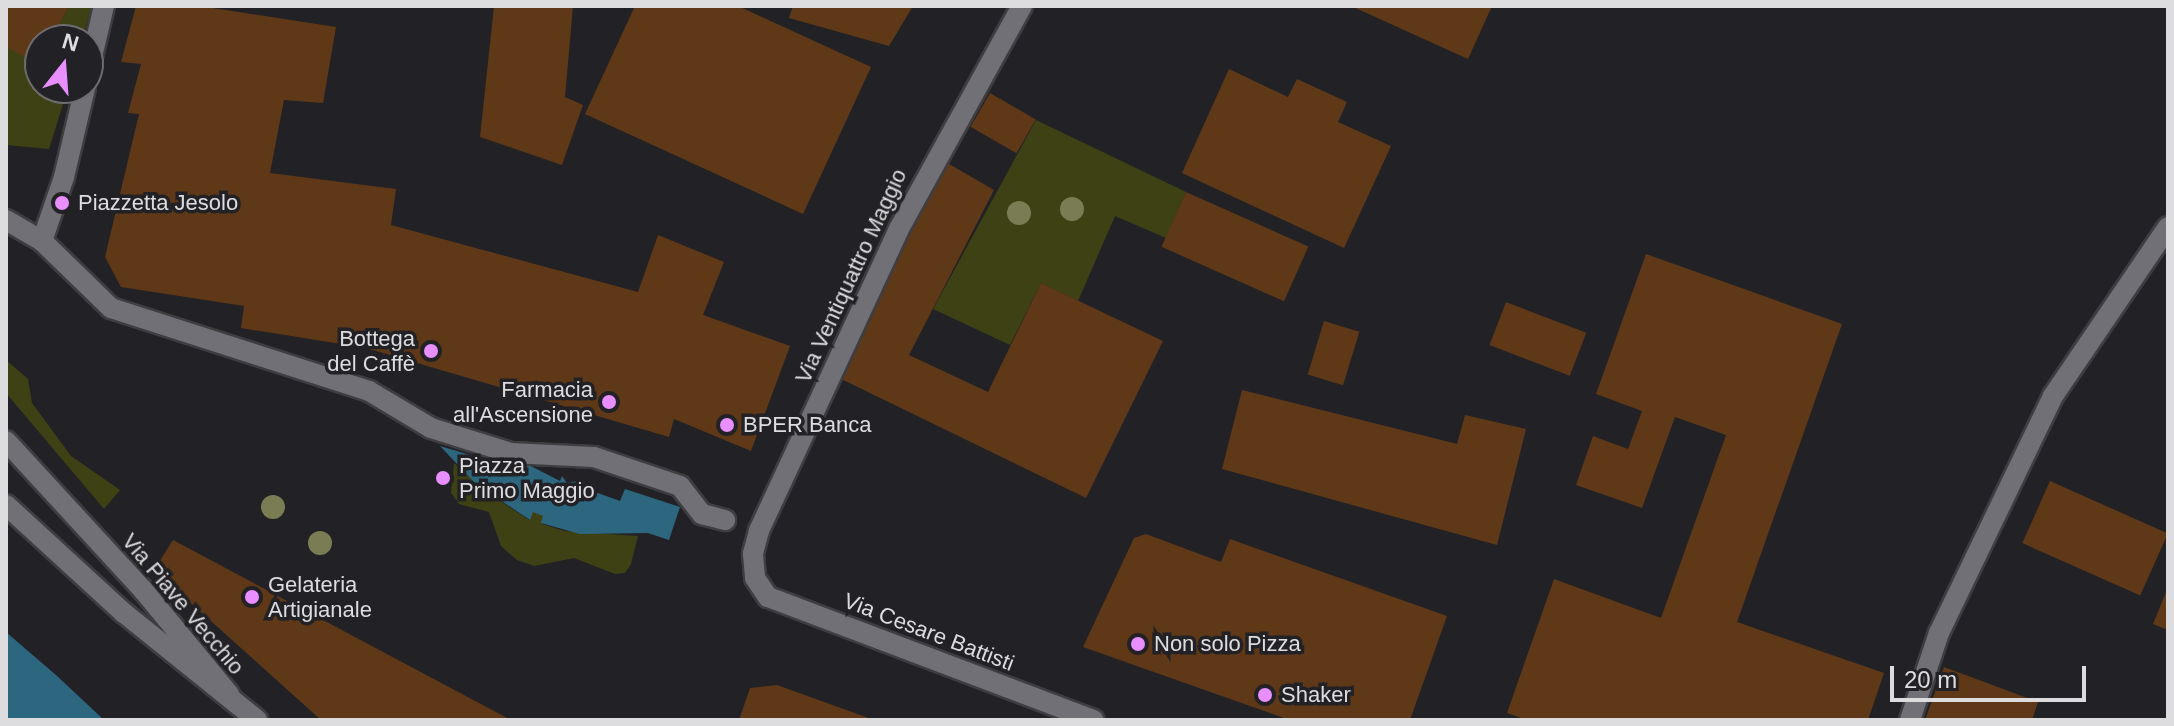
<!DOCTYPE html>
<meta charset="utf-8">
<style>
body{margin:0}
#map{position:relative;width:2174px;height:726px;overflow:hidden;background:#222226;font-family:Arial,sans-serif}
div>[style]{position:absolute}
.green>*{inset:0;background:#3e4114}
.water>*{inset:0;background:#2d677f}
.building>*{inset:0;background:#5e3817;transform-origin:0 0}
.roads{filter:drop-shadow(2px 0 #3e3d41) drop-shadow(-2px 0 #3e3d41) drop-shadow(0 2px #3e3d41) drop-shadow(0 -2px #3e3d41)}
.lane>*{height:20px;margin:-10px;padding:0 10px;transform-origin:10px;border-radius:10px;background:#717076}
.street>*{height:20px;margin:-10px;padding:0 10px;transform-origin:10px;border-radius:10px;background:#717076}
.secondary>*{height:20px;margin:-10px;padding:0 10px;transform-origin:10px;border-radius:10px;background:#717076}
.trees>*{width:24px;height:24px;margin:-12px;border-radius:50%;background:#7a7d54}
.dots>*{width:22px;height:22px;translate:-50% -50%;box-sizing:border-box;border:4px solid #222226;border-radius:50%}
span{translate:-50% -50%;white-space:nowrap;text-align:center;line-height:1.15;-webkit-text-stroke:7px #222226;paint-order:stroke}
.poi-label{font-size:22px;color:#dddde0}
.left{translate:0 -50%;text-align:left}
.right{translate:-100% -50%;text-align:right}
.street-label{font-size:22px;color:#dddde0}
.frame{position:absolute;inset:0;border:8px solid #dddde0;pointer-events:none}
.north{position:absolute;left:24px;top:24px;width:80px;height:80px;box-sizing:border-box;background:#222226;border:2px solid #6d6d70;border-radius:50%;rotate:17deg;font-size:22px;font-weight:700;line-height:32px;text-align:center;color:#dddde0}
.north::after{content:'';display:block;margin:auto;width:28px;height:36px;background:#e98efe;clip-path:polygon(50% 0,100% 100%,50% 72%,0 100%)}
.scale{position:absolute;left:1890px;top:666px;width:196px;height:36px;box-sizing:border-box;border:4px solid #dddde0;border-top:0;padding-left:10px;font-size:24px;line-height:28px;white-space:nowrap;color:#dddde0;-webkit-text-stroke:6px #222226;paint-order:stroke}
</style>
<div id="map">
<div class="green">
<i style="clip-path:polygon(69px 6px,92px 6px,82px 40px,51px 40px)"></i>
<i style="clip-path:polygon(6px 47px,40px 61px,40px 88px,68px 88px,49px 149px,6px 145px)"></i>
<i style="clip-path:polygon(1036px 120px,1186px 192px,1166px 238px,1115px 216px,1078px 301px,1041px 283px,1010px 345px,933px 309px)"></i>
<i style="clip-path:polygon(6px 360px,28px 379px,32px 403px,71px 456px,120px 490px,104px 509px,6px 393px)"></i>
<i style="clip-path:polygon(454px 463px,491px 495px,529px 520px,532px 511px,544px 516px,542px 524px,565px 531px,638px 536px,631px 564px,625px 573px,615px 574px,574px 558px,534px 566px,517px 560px,501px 546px,489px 512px,459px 504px,451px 493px)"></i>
</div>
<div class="water">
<i style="clip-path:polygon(440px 446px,524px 471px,527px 464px,560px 481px,562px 476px,567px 483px,577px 481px,576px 486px,588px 490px,596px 487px,595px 492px,620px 501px,625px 489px,680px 507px,669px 540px,648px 533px,580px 534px,541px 523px,543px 516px,533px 512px,530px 520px,476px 484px)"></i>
<i style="clip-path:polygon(6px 632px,57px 676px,104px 720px,6px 720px)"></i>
</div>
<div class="building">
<i style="clip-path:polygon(6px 6px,69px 6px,51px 40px,40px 40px,39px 64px,6px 47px)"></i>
<i style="clip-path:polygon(136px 6px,200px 6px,336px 27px,323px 103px,284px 100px,270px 173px,396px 189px,391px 225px,638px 292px,658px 235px,724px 262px,703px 315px,790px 346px,751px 451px,674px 419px,669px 437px,366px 348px,241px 328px,244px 306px,121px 287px,105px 257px,139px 114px,128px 113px,141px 64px,121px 62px)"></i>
<i style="clip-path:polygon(494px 6px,573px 6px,565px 97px,583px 105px,562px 165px,480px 137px)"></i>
<i style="clip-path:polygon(635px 6px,738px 6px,871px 67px,803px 214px,585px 114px)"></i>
<i style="clip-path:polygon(793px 6px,913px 6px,889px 46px,789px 18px)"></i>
<i style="clip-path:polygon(1351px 6px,1492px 6px,1468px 59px)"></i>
<i style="clip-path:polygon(1229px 69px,1288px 97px,1297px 79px,1347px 102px,1338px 122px,1391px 146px,1344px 248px,1182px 173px)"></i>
<i style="left:990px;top:93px;width:53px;height:39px;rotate:30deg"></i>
<i style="clip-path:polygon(944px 161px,994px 190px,909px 355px,988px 392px,1041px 283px,1163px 341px,1086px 498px,833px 375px)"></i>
<i style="left:1186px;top:192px;width:134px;height:60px;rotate:24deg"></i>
<i style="clip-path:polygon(1646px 254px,1842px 324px,1737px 622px,1884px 673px,1868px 720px,1527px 720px,1507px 713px,1554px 579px,1661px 618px,1726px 435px,1675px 417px,1642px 508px,1576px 485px,1593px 436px,1628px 449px,1642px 411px,1596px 394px)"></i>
<i style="left:1506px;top:302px;width:86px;height:46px;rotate:21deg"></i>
<i style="left:1324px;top:321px;width:37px;height:56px;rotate:17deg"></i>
<i style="clip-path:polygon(1242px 390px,1457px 444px,1465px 415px,1526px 429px,1497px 545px,1222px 469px)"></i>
<i style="left:2050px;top:481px;width:129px;height:68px;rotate:24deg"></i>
<i style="clip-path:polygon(1146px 534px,1221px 562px,1230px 539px,1447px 616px,1410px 720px,1290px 720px,1083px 647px,1134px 538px)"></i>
<i style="clip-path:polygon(173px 540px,291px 603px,511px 720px,321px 720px,154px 570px)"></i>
<i style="clip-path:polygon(2168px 587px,2168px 630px,2153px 624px)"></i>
<i style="clip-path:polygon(1944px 667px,2038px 702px,2032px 720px,1925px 720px)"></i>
<i style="clip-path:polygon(777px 685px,874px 720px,739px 720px,750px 688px)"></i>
</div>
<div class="roads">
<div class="lane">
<i style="left:1910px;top:720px;width:92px;rotate:-71.6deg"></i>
<i style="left:1939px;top:633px;width:263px;rotate:-64.3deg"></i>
<i style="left:2053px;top:396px;width:204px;rotate:-55.8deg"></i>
</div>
<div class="street">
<i style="left:1022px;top:6px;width:255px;rotate:118.9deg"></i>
<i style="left:899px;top:229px;width:333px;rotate:114.9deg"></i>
<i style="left:759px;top:531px;width:24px;rotate:105deg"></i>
<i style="left:753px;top:554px;width:24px;rotate:85deg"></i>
<i style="left:755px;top:578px;width:23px;rotate:56deg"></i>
<i style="left:768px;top:597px;width:348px;rotate:20.7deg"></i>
<i style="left:88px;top:74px;width:70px;rotate:-76.8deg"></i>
<i style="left:6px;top:220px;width:42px;rotate:30.3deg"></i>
<i style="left:42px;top:241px;width:96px;rotate:44.2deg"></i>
<i style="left:111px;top:308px;width:271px;rotate:17.8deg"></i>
<i style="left:369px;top:391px;width:72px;rotate:30.8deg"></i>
<i style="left:431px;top:428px;width:84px;rotate:17.4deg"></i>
<i style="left:511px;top:453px;width:83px;rotate:2.8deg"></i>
<i style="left:594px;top:457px;width:91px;rotate:18.6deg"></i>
<i style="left:680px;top:486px;width:36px;rotate:52deg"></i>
<i style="left:702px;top:514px;width:24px;rotate:15deg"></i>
<i style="left:42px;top:241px;width:68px;rotate:-71deg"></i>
<i style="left:64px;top:177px;width:91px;rotate:-76.7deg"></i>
</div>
<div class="secondary">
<i style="left:6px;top:441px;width:204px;rotate:47.4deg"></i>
<i style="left:144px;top:591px;width:134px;rotate:50.5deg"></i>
<i style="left:6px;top:505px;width:160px;rotate:42.5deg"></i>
<i style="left:124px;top:613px;width:171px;rotate:38.8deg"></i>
</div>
</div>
<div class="trees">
<i style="left:1072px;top:209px"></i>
<i style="left:1019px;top:213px"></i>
<i style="left:273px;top:507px"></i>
<i style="left:320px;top:543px"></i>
</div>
<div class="dots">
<i style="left:62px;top:203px;background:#e98efe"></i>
<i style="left:431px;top:351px;background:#e98efe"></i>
<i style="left:609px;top:402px;background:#e98efe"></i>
<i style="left:727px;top:425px;background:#e98efe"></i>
<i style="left:443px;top:478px;background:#e98efe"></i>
<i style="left:252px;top:597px;background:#e98efe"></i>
<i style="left:1138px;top:644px;background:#e98efe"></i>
<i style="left:1265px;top:695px;background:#e98efe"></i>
</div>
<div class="poi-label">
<span class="left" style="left:78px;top:203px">Piazzetta Jesolo</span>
<span class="right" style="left:415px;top:351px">Bottega<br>del Caffè</span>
<span class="right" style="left:593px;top:402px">Farmacia<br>all'Ascensione</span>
<span class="left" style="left:743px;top:425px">BPER Banca</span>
<span class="left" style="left:459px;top:478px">Piazza<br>Primo Maggio</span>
<span class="left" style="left:268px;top:597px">Gelateria<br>Artigianale</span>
<span class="left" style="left:1154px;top:644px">Non solo Pizza</span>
<span class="left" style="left:1281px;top:695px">Shaker</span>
</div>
<div class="street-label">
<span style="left:851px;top:276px;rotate:-65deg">Via Ventiquattro Maggio</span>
<span style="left:183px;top:604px;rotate:50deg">Via Piave Vecchio</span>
<span style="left:929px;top:632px;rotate:21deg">Via Cesare Battisti</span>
</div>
<div class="frame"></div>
<div class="north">N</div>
<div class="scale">20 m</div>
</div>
